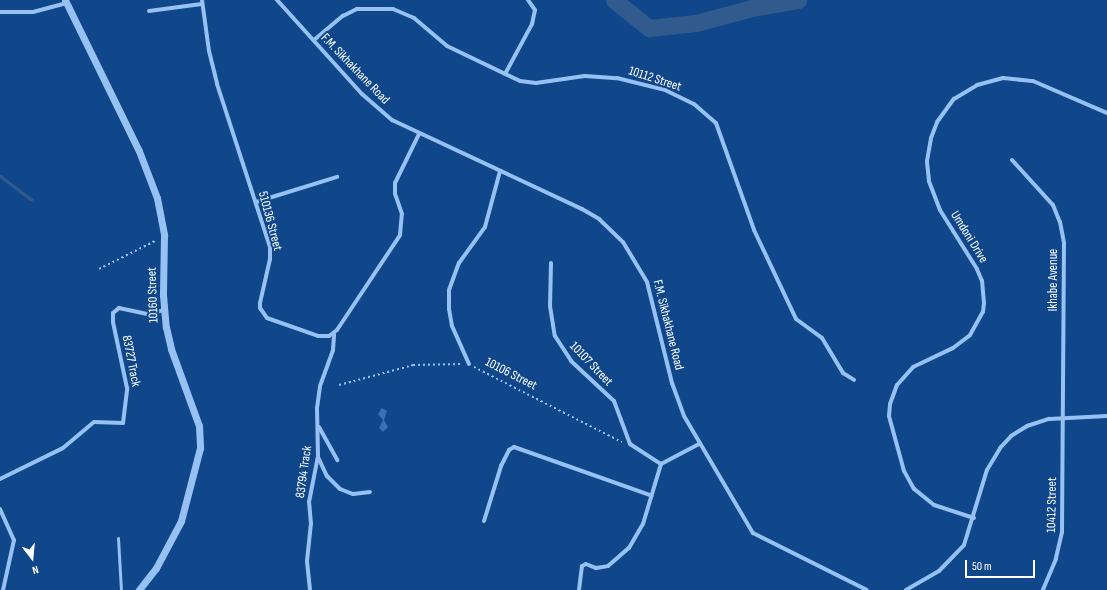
<!DOCTYPE html>
<style>
body{margin:0}
#map{position:relative;width:1107px;height:590px;overflow:hidden;background:#10478b;font-family:"Sofia Sans Condensed",sans-serif}
div>[style]{position:absolute}
.stream>*{height:3px;margin:-1.5px;padding:0 1.5px;transform-origin:1.5px;border-radius:1.5px;background:#315a8d}
.river>*{height:17px;margin:-8.5px;padding:0 8.5px;transform-origin:8.5px;border-radius:8.5px;background:#315a8d}
.building>*{inset:0;background:#3871b5}
.path>*{height:1.5px;margin-top:-0.75px;transform-origin:0;background:repeating-linear-gradient(90deg,#96c1f2 0 2px,transparent 0 5px)}
.service>*{height:3px;margin:-1.5px;padding:0 1.5px;transform-origin:1.5px;border-radius:1.5px;background:#96c1f2}
.minor>*{height:4px;margin:-2px;padding:0 2px;transform-origin:2px;border-radius:2px;background:#96c1f2}
.tertiary>*{height:7px;margin:-3.5px;padding:0 3.5px;transform-origin:3.5px;border-radius:3.5px;background:#96c1f2}
span{translate:-50% -50%;white-space:nowrap;text-align:center;line-height:1.15;-webkit-text-stroke:4px #10478b;paint-order:stroke}
.street-label{font-size:13px;color:#fff}
.north{position:absolute;left:12px;top:538px;width:40px;height:40px;-webkit-text-stroke:3px #10478b;paint-order:stroke;rotate:164deg;font-size:11px;font-weight:700;line-height:16px;text-align:center;color:#fff}
.north::after{content:'';display:block;margin:auto;width:14px;height:18px;background:#fff;clip-path:polygon(50% 0,100% 100%,50% 72%,0 100%)}
.scale{position:absolute;left:965px;top:560px;width:70px;height:18px;box-sizing:border-box;border:2px solid #fff;border-top:0;padding-left:5px;font-size:12px;line-height:14px;white-space:nowrap;color:#fff;-webkit-text-stroke:3px #10478b;paint-order:stroke}
</style>
<div id="map">
<div class="stream">
<i style="left:0;top:176px;width:39px;rotate:37deg"></i>
</div>
<div class="river">
<i style="left:614px;top:0;width:45px;rotate:38.7deg"></i>
<i style="left:649px;top:28px;width:47px;rotate:-6.1deg"></i>
<i style="left:696px;top:23px;width:58px;rotate:-15deg"></i>
<i style="left:752px;top:8px;width:47px;rotate:-9.9deg"></i>
</div>
<div class="building">
<i style="clip-path:polygon(382px 408px,387px 411px,384px 420px,388px 427px,383px 432px,379px 428px,383px 420px,378px 414px)"></i>
</div>
<div class="path">
<i style="left:99px;top:269px;width:63px;rotate:-26.6deg"></i>
<i style="left:474px;top:367px;width:166px;rotate:26.9deg"></i>
<i style="left:339px;top:385px;width:77px;rotate:-15.1deg"></i>
<i style="left:413px;top:365px;width:48px;rotate:-1.2deg"></i>
</div>
<div class="service">
<i style="left:118px;top:538px;width:52px;rotate:86.7deg"></i>
</div>
<div class="minor">
<i style="left:202px;top:0;width:51px;rotate:82.2deg"></i>
<i style="left:209px;top:51px;width:34px;rotate:76deg"></i>
<i style="left:217px;top:84px;width:171px;rotate:72deg"></i>
<i style="left:270px;top:247px;width:12px;rotate:90deg"></i>
<i style="left:270px;top:259px;width:45px;rotate:102.8deg"></i>
<i style="left:260px;top:303px;width:5px;rotate:90deg"></i>
<i style="left:260px;top:308px;width:12px;rotate:55deg"></i>
<i style="left:267px;top:318px;width:54px;rotate:19.4deg"></i>
<i style="left:318px;top:336px;width:11px"></i>
<i style="left:329px;top:336px;width:10px;rotate:-37deg"></i>
<i style="left:337px;top:330px;width:114px;rotate:-56.4deg"></i>
<i style="left:400px;top:235px;width:21px;rotate:-85deg"></i>
<i style="left:402px;top:214px;width:21px;rotate:-109deg"></i>
<i style="left:395px;top:194px;width:11px;rotate:-90deg"></i>
<i style="left:395px;top:183px;width:55px;rotate:-63.9deg"></i>
<i style="left:277px;top:0;width:127px;rotate:47.9deg"></i>
<i style="left:362px;top:94px;width:40px;rotate:41deg"></i>
<i style="left:392px;top:120px;width:210px;rotate:25.1deg"></i>
<i style="left:582px;top:209px;width:20px;rotate:30deg"></i>
<i style="left:599px;top:219px;width:33px;rotate:44deg"></i>
<i style="left:623px;top:242px;width:47px;rotate:59deg"></i>
<i style="left:647px;top:282px;width:104px;rotate:76.1deg"></i>
<i style="left:672px;top:383px;width:35px;rotate:70deg"></i>
<i style="left:684px;top:416px;width:136px;rotate:59.5deg"></i>
<i style="left:753px;top:533px;width:127px;rotate:26.6deg"></i>
<i style="left:149px;top:11px;width:53px;rotate:-7.5deg"></i>
<i style="left:0;top:12px;width:33px"></i>
<i style="left:33px;top:12px;width:34px;rotate:-15deg"></i>
<i style="left:314px;top:40px;width:38px;rotate:-40deg"></i>
<i style="left:343px;top:16px;width:16px;rotate:-27deg"></i>
<i style="left:357px;top:9px;width:36px"></i>
<i style="left:393px;top:9px;width:23px;rotate:23deg"></i>
<i style="left:414px;top:18px;width:43px;rotate:40.3deg"></i>
<i style="left:447px;top:46px;width:81px;rotate:25.6deg"></i>
<i style="left:520px;top:81px;width:16px;rotate:7deg"></i>
<i style="left:536px;top:83px;width:49px;rotate:-8.1deg"></i>
<i style="left:585px;top:76px;width:32px;rotate:4deg"></i>
<i style="left:617px;top:78px;width:49px;rotate:14deg"></i>
<i style="left:665px;top:90px;width:32px;rotate:26deg"></i>
<i style="left:694px;top:104px;width:29px;rotate:41deg"></i>
<i style="left:716px;top:123px;width:114px;rotate:70.4deg"></i>
<i style="left:754px;top:230px;width:98px;rotate:64.7deg"></i>
<i style="left:796px;top:319px;width:32px;rotate:36deg"></i>
<i style="left:822px;top:338px;width:41px;rotate:59deg"></i>
<i style="left:843px;top:373px;width:13px;rotate:32deg"></i>
<i style="left:505px;top:74px;width:57px;rotate:-61.6deg"></i>
<i style="left:532px;top:24px;width:14px;rotate:-78deg"></i>
<i style="left:535px;top:10px;width:12px;rotate:-125deg"></i>
<i style="left:1012px;top:160px;width:61px;rotate:47.7deg"></i>
<i style="left:1053px;top:205px;width:18px;rotate:68deg"></i>
<i style="left:1060px;top:222px;width:21px;rotate:79deg"></i>
<i style="left:1064px;top:243px;width:289px;rotate:90.4deg"></i>
<i style="left:1062px;top:532px;width:28px;rotate:103deg"></i>
<i style="left:1056px;top:559px;width:34px;rotate:113deg"></i>
<i style="left:256px;top:202px;width:85px;rotate:-17.2deg"></i>
<i style="left:551px;top:263px;width:43px;rotate:91.3deg"></i>
<i style="left:550px;top:306px;width:30px;rotate:81deg"></i>
<i style="left:555px;top:336px;width:30px;rotate:57deg"></i>
<i style="left:571px;top:361px;width:59px;rotate:42.9deg"></i>
<i style="left:614px;top:401px;width:46px;rotate:69.6deg"></i>
<i style="left:630px;top:444px;width:37px;rotate:33deg"></i>
<i style="left:661px;top:464px;width:43px;rotate:-27.8deg"></i>
<i style="left:469px;top:364px;width:42px;rotate:-114.1deg"></i>
<i style="left:452px;top:326px;width:17px;rotate:-100deg"></i>
<i style="left:449px;top:309px;width:19px;rotate:-90deg"></i>
<i style="left:449px;top:290px;width:29px;rotate:-70deg"></i>
<i style="left:459px;top:263px;width:44px;rotate:-54.2deg"></i>
<i style="left:485px;top:227px;width:58px;rotate:-75deg"></i>
<i style="left:319px;top:427px;width:38px;rotate:61deg"></i>
<i style="left:318px;top:457px;width:21px;rotate:65deg"></i>
<i style="left:327px;top:476px;width:18px;rotate:45deg"></i>
<i style="left:340px;top:489px;width:14px;rotate:21deg"></i>
<i style="left:353px;top:494px;width:17px;rotate:-7deg"></i>
<i style="left:0;top:479px;width:70px;rotate:-26.2deg"></i>
<i style="left:63px;top:448px;width:40px;rotate:-40deg"></i>
<i style="left:94px;top:422px;width:29px;rotate:2deg"></i>
<i style="left:123px;top:423px;width:35px;rotate:-83deg"></i>
<i style="left:127px;top:388px;width:67px;rotate:-102deg"></i>
<i style="left:113px;top:322px;width:9px;rotate:-90deg"></i>
<i style="left:113px;top:313px;width:8px;rotate:-40deg"></i>
<i style="left:119px;top:308px;width:30px;rotate:12deg"></i>
<i style="left:148px;top:314px;width:16px;rotate:-14deg"></i>
<i style="left:0;top:509px;width:34px;rotate:66deg"></i>
<i style="left:14px;top:540px;width:51px;rotate:102.4deg"></i>
<i style="left:974px;top:518px;width:42px;rotate:-162deg"></i>
<i style="left:934px;top:505px;width:26px;rotate:-141deg"></i>
<i style="left:914px;top:489px;width:21px;rotate:-119deg"></i>
<i style="left:904px;top:471px;width:57px;rotate:-105.3deg"></i>
<i style="left:889px;top:416px;width:12px;rotate:-85deg"></i>
<i style="left:890px;top:404px;width:20px;rotate:-70deg"></i>
<i style="left:897px;top:385px;width:24px;rotate:-48deg"></i>
<i style="left:913px;top:367px;width:44px;rotate:-25.4deg"></i>
<i style="left:953px;top:348px;width:21px;rotate:-37deg"></i>
<i style="left:970px;top:335px;width:26px;rotate:-61deg"></i>
<i style="left:983px;top:312px;width:9px;rotate:-84deg"></i>
<i style="left:984px;top:303px;width:22px;rotate:-95deg"></i>
<i style="left:982px;top:281px;width:13px;rotate:-113deg"></i>
<i style="left:977px;top:269px;width:70px;rotate:-122.1deg"></i>
<i style="left:940px;top:210px;width:31px;rotate:-111deg"></i>
<i style="left:929px;top:181px;width:20px;rotate:-96deg"></i>
<i style="left:927px;top:161px;width:23px;rotate:-80deg"></i>
<i style="left:931px;top:138px;width:17px;rotate:-69deg"></i>
<i style="left:937px;top:122px;width:29px;rotate:-54deg"></i>
<i style="left:954px;top:99px;width:27px;rotate:-31deg"></i>
<i style="left:977px;top:85px;width:27px;rotate:-15deg"></i>
<i style="left:1003px;top:78px;width:30px;rotate:6deg"></i>
<i style="left:1033px;top:81px;width:81px;rotate:23.4deg"></i>
<i style="left:484px;top:521px;width:58px;rotate:-72.8deg"></i>
<i style="left:501px;top:466px;width:18px;rotate:-63deg"></i>
<i style="left:509px;top:450px;width:6px;rotate:-31deg"></i>
<i style="left:514px;top:447px;width:146px;rotate:19.5deg"></i>
<i style="left:310px;top:590px;width:29px;rotate:-96deg"></i>
<i style="left:307px;top:561px;width:37px;rotate:-84deg"></i>
<i style="left:311px;top:524px;width:22px;rotate:-95deg"></i>
<i style="left:309px;top:502px;width:47px;rotate:-78.9deg"></i>
<i style="left:318px;top:456px;width:48px;rotate:-91.2deg"></i>
<i style="left:317px;top:408px;width:22px;rotate:-82deg"></i>
<i style="left:320px;top:386px;width:38px;rotate:-70deg"></i>
<i style="left:333px;top:350px;width:16px;rotate:-86deg"></i>
<i style="left:579px;top:590px;width:24px;rotate:-83deg"></i>
<i style="left:582px;top:566px;width:4px;rotate:-27deg"></i>
<i style="left:586px;top:564px;width:11px;rotate:22deg"></i>
<i style="left:596px;top:568px;width:12px;rotate:-9deg"></i>
<i style="left:608px;top:566px;width:28px;rotate:-41deg"></i>
<i style="left:629px;top:548px;width:28px;rotate:-60deg"></i>
<i style="left:643px;top:524px;width:63px;rotate:-73.3deg"></i>
<i style="left:906px;top:590px;width:38px;rotate:-30deg"></i>
<i style="left:939px;top:571px;width:36px;rotate:-46deg"></i>
<i style="left:964px;top:545px;width:78px;rotate:-73deg"></i>
<i style="left:987px;top:470px;width:26px;rotate:-59deg"></i>
<i style="left:1000px;top:448px;width:16px;rotate:-47deg"></i>
<i style="left:1011px;top:436px;width:19px;rotate:-32deg"></i>
<i style="left:1027px;top:426px;width:23px;rotate:-18deg"></i>
<i style="left:1049px;top:419px;width:58px;rotate:-3deg"></i>
</div>
<div class="tertiary">
<i style="left:65px;top:0;width:168px;rotate:63.9deg"></i>
<i style="left:139px;top:151px;width:50px;rotate:69deg"></i>
<i style="left:157px;top:198px;width:38px;rotate:79deg"></i>
<i style="left:164px;top:235px;width:60px;rotate:91deg"></i>
<i style="left:163px;top:295px;width:32px;rotate:85deg"></i>
<i style="left:166px;top:327px;width:23px;rotate:77deg"></i>
<i style="left:171px;top:349px;width:82px;rotate:70deg"></i>
<i style="left:199px;top:426px;width:22px;rotate:87deg"></i>
<i style="left:200px;top:448px;width:75px;rotate:104.6deg"></i>
<i style="left:181px;top:521px;width:53px;rotate:118deg"></i>
<i style="left:156px;top:568px;width:28px;rotate:128deg"></i>
</div>
<div class="street-label">
<span style="left:355px;top:69px;rotate:46deg">F.M. Sikhakhane Road</span>
<span style="left:655px;top:79px;rotate:18deg">10112 Street</span>
<span style="left:270px;top:221px;rotate:75deg">510136 Street</span>
<span style="left:969px;top:237px;rotate:58deg">Umdoni Drive</span>
<span style="left:1053px;top:280px;rotate:-90deg">Ikhabe Avenue</span>
<span style="left:153px;top:295px;rotate:-92deg">10160 Street</span>
<span style="left:668px;top:325px;rotate:76deg">F.M. Sikhakhane Road</span>
<span style="left:131px;top:361px;rotate:79deg">83727 Track</span>
<span style="left:591px;top:364px;rotate:46deg">10107 Street</span>
<span style="left:511px;top:374px;rotate:27deg">10106 Street</span>
<span style="left:304px;top:472px;rotate:-82deg">83794 Track</span>
<span style="left:1052px;top:505px;rotate:-89deg">10412 Street</span>
</div>
<div class="north">N</div>
<div class="scale">50 m</div>
</div>
